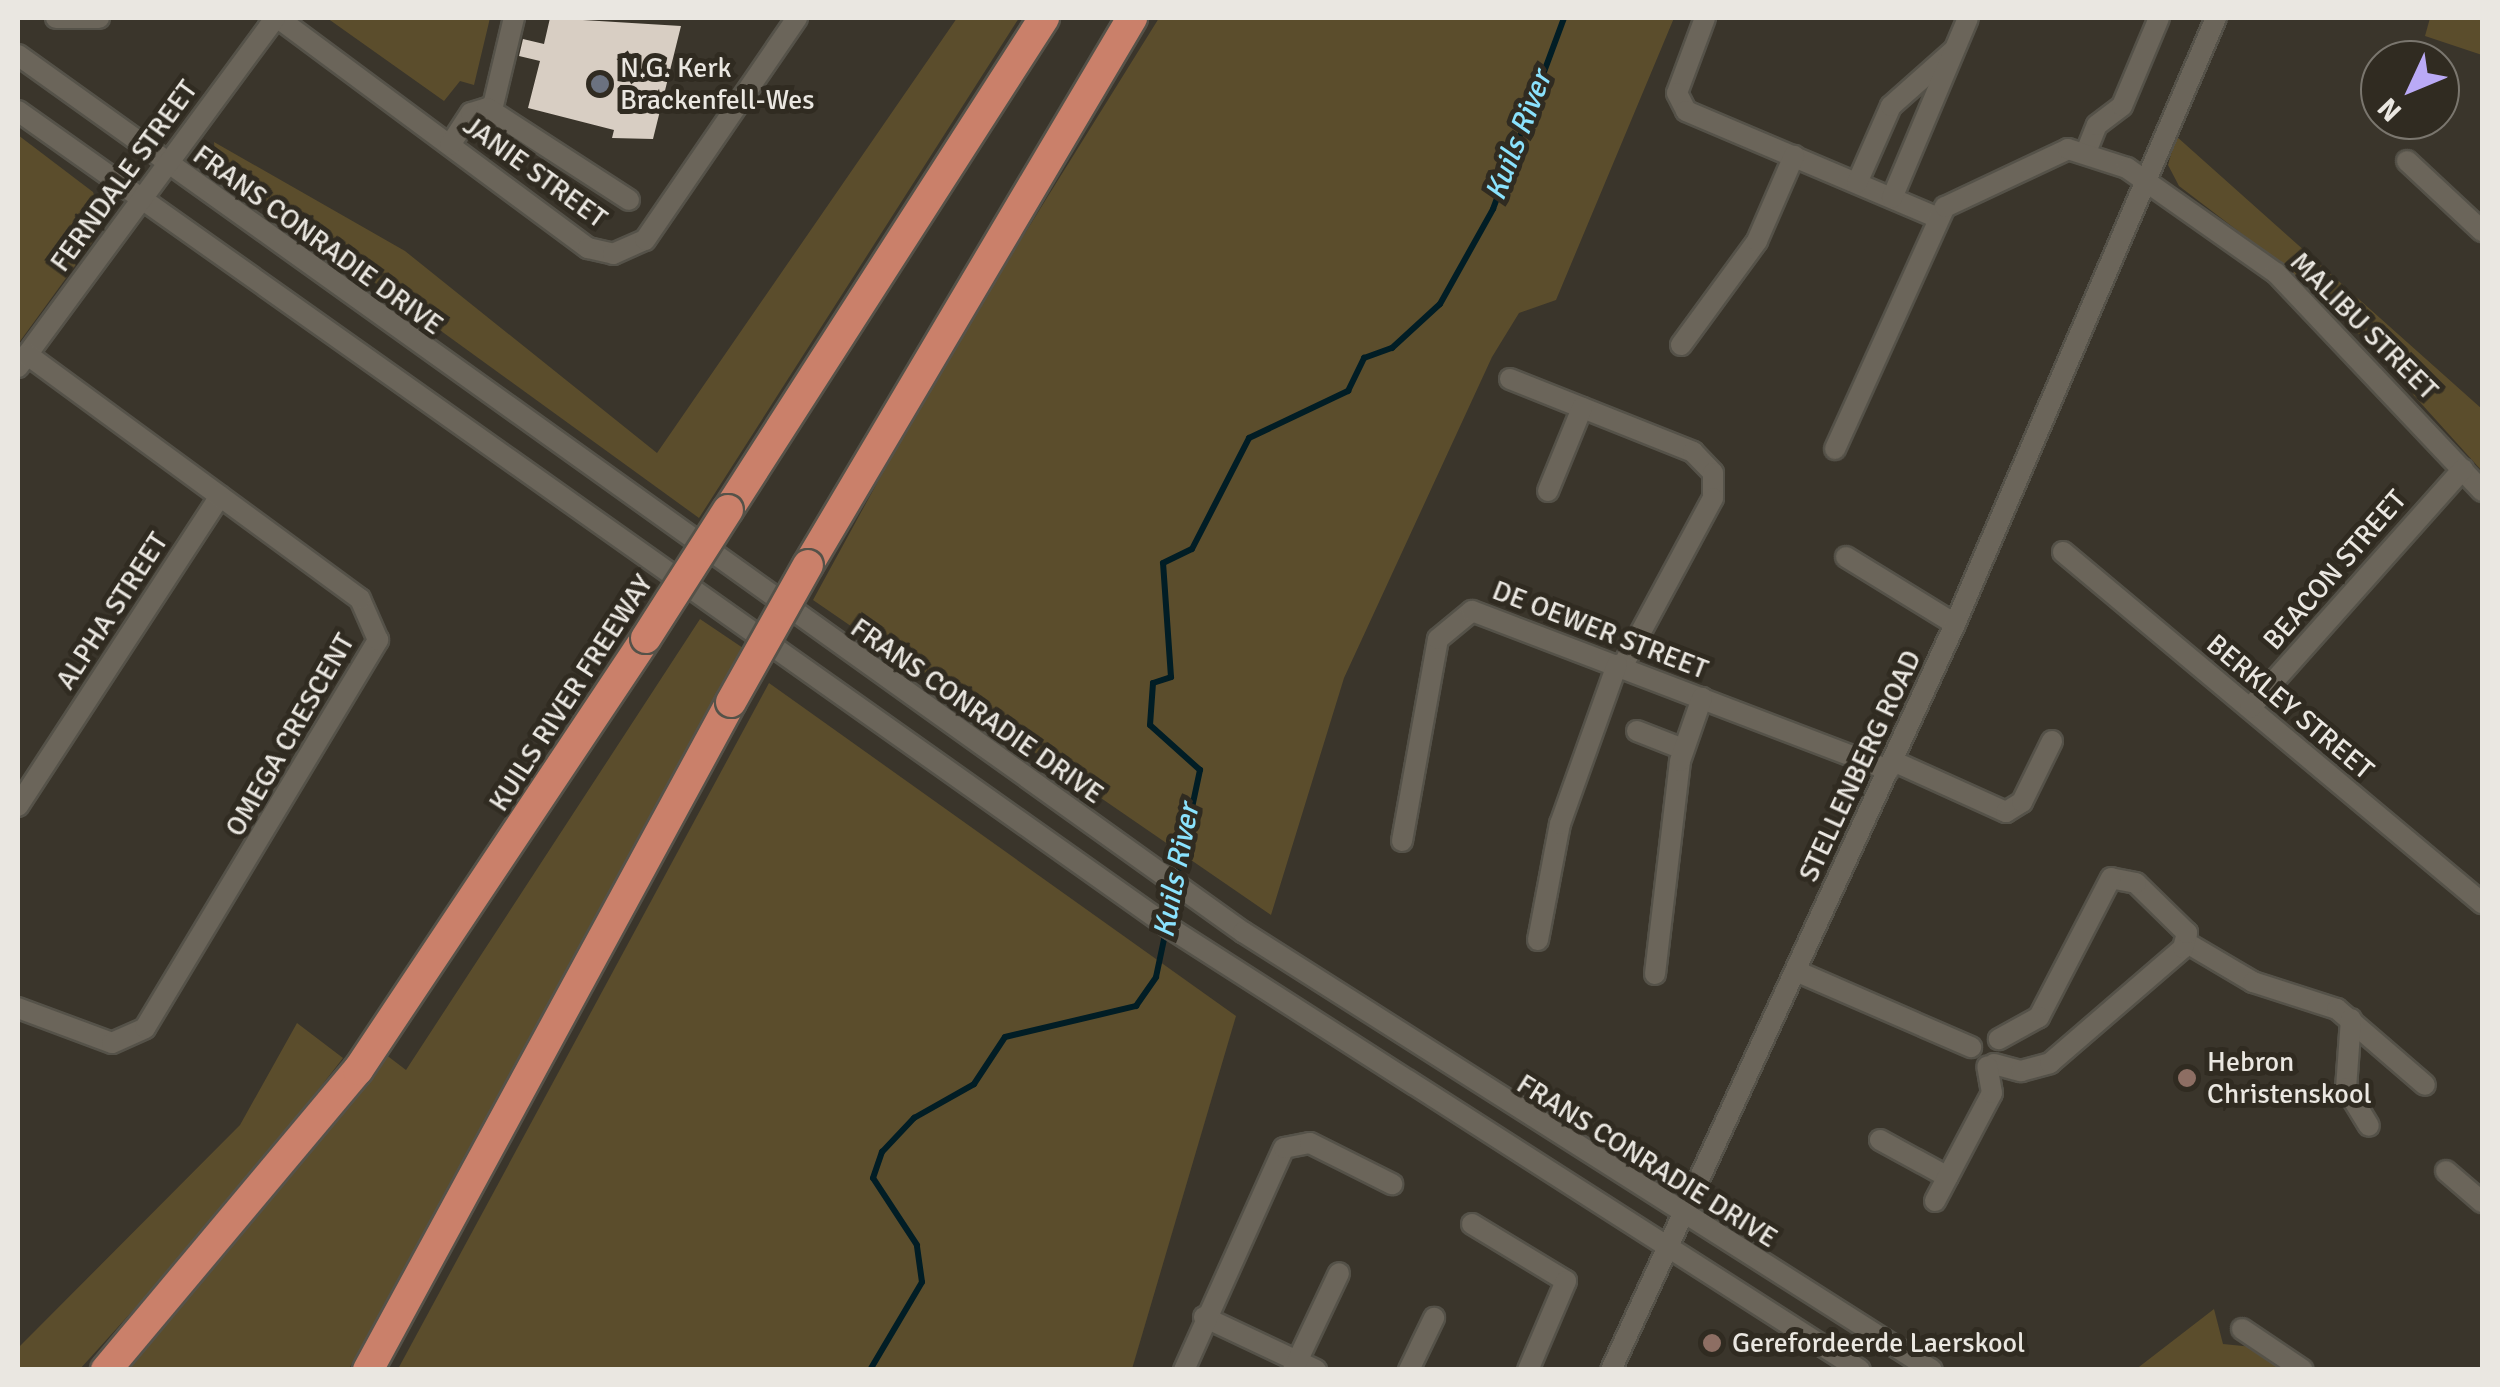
<!DOCTYPE html>
<style>
body{margin:0}
#map{position:relative;width:2500px;height:1387px;overflow:hidden;background:#3a352b;font-family:Signika,sans-serif}
div>[style]{position:absolute}
.green>*{inset:0;background:#5b4d2c}
.stream>*{height:6px;margin:-3px;padding:0 3px;transform-origin:3px;border-radius:3px;background:#011d25}
.building>*{inset:0;background:#d8cec3}
.roads{filter:drop-shadow(2px 0 #555249) drop-shadow(-2px 0 #555249) drop-shadow(0 2px #555249) drop-shadow(0 -2px #555249)}
.minor>*{height:20px;margin:-10px;padding:0 10px;transform-origin:10px;border-radius:10px;background:#6b655a}
.highway>*{height:30px;margin:-15px;padding:0 15px;transform-origin:15px;border-radius:15px;background:#ca806a}
.bridges{filter:drop-shadow(2px 0 #555249) drop-shadow(-2px 0 #555249) drop-shadow(0 2px #555249) drop-shadow(0 -2px #555249)}
.highway-bridge>*{height:30px;margin:-15px;padding:0 15px;transform-origin:15px;border-radius:15px;background:#ca806a}
.dots>*{width:28px;height:28px;translate:-50% -50%;box-sizing:border-box;border:5px solid #302b21;border-radius:50%}
span{translate:-50% -50%;white-space:nowrap;text-align:center;line-height:1.15;-webkit-text-stroke:10px #302b21;paint-order:stroke}
.poi-label{font-size:28px;color:#eae7e1}
.left{translate:0 -50%;text-align:left}
.street-label{font-size:28px;color:#eae7e1}
.water-label{font-size:30px;color:#8ae2fd;font-style:italic}
.frame{position:absolute;inset:0;border:20px solid #eae7e1;pointer-events:none}
.north{position:absolute;left:2360px;top:40px;width:100px;height:100px;box-sizing:border-box;background:#302b21;border:2px solid #7a766e;border-radius:50%;rotate:226deg;font-size:28px;font-weight:700;line-height:40px;text-align:center;color:#eae7e1}
.north::after{content:'';display:block;margin:auto;width:35px;height:45px;background:#baaaf6;clip-path:polygon(50% 0,100% 100%,50% 72%,0 100%)}
</style>
<div id="map">
<div class="green">
<i style="clip-path:polygon(327px 18px,490px 18px,474px 85px,460px 81px,444px 101px)"></i>
<i style="clip-path:polygon(957px 18px,1019px 18px,699px 518px,226px 175px,215px 156px,214px 142px,405px 251px,657px 453px)"></i>
<i style="clip-path:polygon(1159px 18px,1674px 18px,1556px 300px,1519px 313px,1492px 357px,1344px 678px,1271px 915px,813px 600px,934px 379px)"></i>
<i style="clip-path:polygon(2430px 18px,2482px 18px,2482px 55px,2425px 36px)"></i>
<i style="clip-path:polygon(18px 135px,93px 192px,100px 210px,96px 237px,18px 344px)"></i>
<i style="clip-path:polygon(2176px 136px,2482px 409px,2482px 471px,2326px 298px,2179px 186px,2168px 165px)"></i>
<i style="clip-path:polygon(700px 619px,743px 648px,349px 1369px,129px 1370px,385px 1054px,406px 1070px)"></i>
<i style="clip-path:polygon(769px 683px,1236px 1016px,1132px 1369px,398px 1369px)"></i>
<i style="clip-path:polygon(297px 1023px,343px 1058px,231px 1202px,80px 1369px,18px 1369px,18px 1348px,240px 1125px)"></i>
<i style="clip-path:polygon(2214px 1309px,2223px 1344px,2253px 1347px,2285px 1370px,2135px 1370px)"></i>
</div>
<div class="stream">
<i style="left:870px;top:1370px;width:102px;rotate:-59.4deg"></i>
<i style="left:922px;top:1282px;width:37px;rotate:-98deg"></i>
<i style="left:917px;top:1245px;width:80px;rotate:-123.3deg"></i>
<i style="left:873px;top:1178px;width:28px;rotate:-71deg"></i>
<i style="left:882px;top:1152px;width:47px;rotate:-46.7deg"></i>
<i style="left:914px;top:1118px;width:69px;rotate:-29.5deg"></i>
<i style="left:974px;top:1084px;width:56px;rotate:-56.6deg"></i>
<i style="left:1005px;top:1037px;width:135px;rotate:-13.3deg"></i>
<i style="left:1136px;top:1006px;width:35px;rotate:-55deg"></i>
<i style="left:1156px;top:977px;width:212px;rotate:-78deg"></i>
<i style="left:1200px;top:770px;width:67px;rotate:-138deg"></i>
<i style="left:1150px;top:725px;width:42px;rotate:-85.9deg"></i>
<i style="left:1153px;top:683px;width:19px;rotate:-18deg"></i>
<i style="left:1171px;top:677px;width:114px;rotate:-94deg"></i>
<i style="left:1163px;top:563px;width:32px;rotate:-26deg"></i>
<i style="left:1192px;top:549px;width:125px;rotate:-62.8deg"></i>
<i style="left:1249px;top:438px;width:110px;rotate:-25.4deg"></i>
<i style="left:1348px;top:391px;width:37px;rotate:-64deg"></i>
<i style="left:1364px;top:358px;width:30px;rotate:-20deg"></i>
<i style="left:1392px;top:348px;width:65px;rotate:-42.5deg"></i>
<i style="left:1440px;top:304px;width:109px;rotate:-60.8deg"></i>
<i style="left:1493px;top:209px;width:204px;rotate:-69.6deg"></i>
</div>
<div class="building">
<i style="clip-path:polygon(550px 18px,681px 26px,653px 139px,612px 138px,614px 130px,528px 108px,540px 61px,519px 56px,523px 39px,544px 44px)"></i>
</div>
<div class="roads">
<div class="minor">
<i style="left:56px;top:18px;width:43px"></i>
<i style="left:278px;top:18px;width:386px;rotate:36.6deg"></i>
<i style="left:588px;top:248px;width:26px;rotate:13deg"></i>
<i style="left:613px;top:254px;width:35px;rotate:-24deg"></i>
<i style="left:645px;top:240px;width:269px;rotate:-55.6deg"></i>
<i style="left:1705px;top:18px;width:80px;rotate:110.5deg"></i>
<i style="left:1677px;top:93px;width:20px;rotate:63deg"></i>
<i style="left:1686px;top:111px;width:274px;rotate:23deg"></i>
<i style="left:18px;top:55px;width:1507px;rotate:35.6deg"></i>
<i style="left:1243px;top:932px;width:816px;rotate:32.44deg"></i>
<i style="left:492px;top:110px;width:95px;rotate:-76.6deg"></i>
<i style="left:18px;top:111px;width:1412px;rotate:35.34deg"></i>
<i style="left:1170px;top:928px;width:819px;rotate:32.64deg"></i>
<i style="left:450px;top:145px;width:38px;rotate:-57deg"></i>
<i style="left:471px;top:113px;width:17px;rotate:-17deg"></i>
<i style="left:487px;top:108px;width:169px;rotate:32.9deg"></i>
<i style="left:2086px;top:152px;width:29px;rotate:-68deg"></i>
<i style="left:2097px;top:125px;width:31px;rotate:-37deg"></i>
<i style="left:2122px;top:106px;width:95px;rotate:-67.2deg"></i>
<i style="left:2407px;top:161px;width:103px;rotate:43deg"></i>
<i style="left:1857px;top:183px;width:84px;rotate:-66.2deg"></i>
<i style="left:1891px;top:106px;width:84px;rotate:-41.6deg"></i>
<i style="left:1892px;top:198px;width:195px;rotate:-67.1deg"></i>
<i style="left:1681px;top:345px;width:129px;rotate:-53.8deg"></i>
<i style="left:1757px;top:241px;width:93px;rotate:-66.5deg"></i>
<i style="left:18px;top:367px;width:433px;rotate:-53.6deg"></i>
<i style="left:1510px;top:379px;width:197px;rotate:21.7deg"></i>
<i style="left:1693px;top:452px;width:29px;rotate:46deg"></i>
<i style="left:1713px;top:473px;width:25px;rotate:90deg"></i>
<i style="left:1713px;top:498px;width:192px;rotate:118.3deg"></i>
<i style="left:1835px;top:449px;width:266px;rotate:-65.6deg"></i>
<i style="left:1945px;top:207px;width:136px;rotate:-25.2deg"></i>
<i style="left:2068px;top:149px;width:62px;rotate:17.9deg"></i>
<i style="left:2127px;top:168px;width:182px;rotate:35.2deg"></i>
<i style="left:2276px;top:273px;width:300px;rotate:46.6deg"></i>
<i style="left:1548px;top:491px;width:90px;rotate:-67.7deg"></i>
<i style="left:2063px;top:552px;width:547px;rotate:39.95deg"></i>
<i style="left:1846px;top:557px;width:128px;rotate:31.6deg"></i>
<i style="left:2250px;top:708px;width:320px;rotate:-48.3deg"></i>
<i style="left:1637px;top:731px;width:49px;rotate:21.4deg"></i>
<i style="left:1893px;top:761px;width:124px;rotate:24.3deg"></i>
<i style="left:2006px;top:812px;width:19px;rotate:-32deg"></i>
<i style="left:2022px;top:802px;width:68px;rotate:-63.8deg"></i>
<i style="left:18px;top:806px;width:370px;rotate:-56.9deg"></i>
<i style="left:1402px;top:841px;width:205px;rotate:-79.9deg"></i>
<i style="left:1438px;top:639px;width:44px;rotate:-39.5deg"></i>
<i style="left:1472px;top:611px;width:446px;rotate:20.9deg"></i>
<i style="left:1538px;top:940px;width:118px;rotate:-79.3deg"></i>
<i style="left:1560px;top:824px;width:169px;rotate:-70.3deg"></i>
<i style="left:2187px;top:943px;width:77px;rotate:30.6deg"></i>
<i style="left:2253px;top:982px;width:88px;rotate:17.8deg"></i>
<i style="left:2337px;top:1009px;width:116px;rotate:40.8deg"></i>
<i style="left:1796px;top:971px;width:191px;rotate:23.5deg"></i>
<i style="left:1655px;top:974px;width:214px;rotate:-83.3deg"></i>
<i style="left:1680px;top:761px;width:67px;rotate:-70.8deg"></i>
<i style="left:18px;top:1008px;width:100px;rotate:20.4deg"></i>
<i style="left:112px;top:1043px;width:36px;rotate:-24deg"></i>
<i style="left:145px;top:1028px;width:453px;rotate:-59deg"></i>
<i style="left:378px;top:640px;width:45px;rotate:-113.7deg"></i>
<i style="left:360px;top:599px;width:413px;rotate:-143.7deg"></i>
<i style="left:2351px;top:1019px;width:69px;rotate:94.1deg"></i>
<i style="left:2346px;top:1088px;width:44px;rotate:58.8deg"></i>
<i style="left:1994px;top:1064px;width:28px;rotate:15deg"></i>
<i style="left:2021px;top:1071px;width:30px;rotate:-15deg"></i>
<i style="left:2050px;top:1063px;width:176px;rotate:-40.8deg"></i>
<i style="left:2183px;top:948px;width:16px;rotate:-75deg"></i>
<i style="left:2187px;top:933px;width:71px;rotate:-135.6deg"></i>
<i style="left:2136px;top:883px;width:25px;rotate:-169deg"></i>
<i style="left:2111px;top:878px;width:157px;rotate:117.4deg"></i>
<i style="left:2039px;top:1017px;width:46px;rotate:151.2deg"></i>
<i style="left:1880px;top:1140px;width:77px;rotate:28.6deg"></i>
<i style="left:2446px;top:1171px;width:48px;rotate:40.7deg"></i>
<i style="left:1935px;top:1201px;width:122px;rotate:-62.2deg"></i>
<i style="left:1992px;top:1093px;width:27px;rotate:-100deg"></i>
<i style="left:1472px;top:1224px;width:110px;rotate:31.2deg"></i>
<i style="left:1566px;top:1281px;width:97px;rotate:113.1deg"></i>
<i style="left:1204px;top:1317px;width:124px;rotate:25.3deg"></i>
<i style="left:2242px;top:1329px;width:73px;rotate:33.9deg"></i>
<i style="left:1184px;top:1370px;width:243px;rotate:-65.8deg"></i>
<i style="left:1284px;top:1148px;width:26px;rotate:-11deg"></i>
<i style="left:1310px;top:1143px;width:92px;rotate:26.6deg"></i>
<i style="left:1293px;top:1370px;width:107px;rotate:-64.6deg"></i>
<i style="left:1409px;top:1370px;width:58px;rotate:-64.3deg"></i>
<i style="left:1611px;top:1370px;width:821px;rotate:-65.24deg"></i>
<i style="left:1955px;top:624px;width:660px;rotate:-66.7deg"></i>
</div>
<div class="highway">
<i style="left:728px;top:510px;width:585px;rotate:-57.29deg"></i>
<i style="left:808px;top:565px;width:636px;rotate:-59.36deg"></i>
<i style="left:106px;top:1370px;width:392px;rotate:-50deg"></i>
<i style="left:358px;top:1070px;width:519px;rotate:-56.31deg"></i>
<i style="left:368px;top:1370px;width:760px;rotate:-61.48deg"></i>
</div>
</div>
<div class="bridges">
<div class="highway-bridge">
<i style="left:646px;top:638px;width:152px;rotate:-57.4deg"></i>
<i style="left:731px;top:702px;width:157px;rotate:-60.7deg"></i>
</div>
</div>
<div class="dots">
<i style="left:600px;top:84px;background:#6b7280"></i>
<i style="left:2187px;top:1078px;background:#8d6e63"></i>
<i style="left:1712px;top:1343px;background:#8d6e63"></i>
</div>
<div class="poi-label">
<span class="left" style="left:620px;top:84px">N.G. Kerk<br>Brackenfell-Wes</span>
<span class="left" style="left:2207px;top:1078px">Hebron<br>Christenskool</span>
<span class="left" style="left:1732px;top:1343px">Gerefordeerde Laerskool</span>
</div>
<div class="street-label">
<span style="left:535px;top:172px;rotate:36deg">JANIE STREET</span>
<span style="left:124px;top:176px;rotate:-54deg">FERNDALE STREET</span>
<span style="left:318px;top:240px;rotate:36deg">FRANS CONRADIE DRIVE</span>
<span style="left:2364px;top:326px;rotate:45deg">MALIBU STREET</span>
<span style="left:2335px;top:570px;rotate:-49deg">BEACON STREET</span>
<span style="left:112px;top:611px;rotate:-57deg">ALPHA STREET</span>
<span style="left:1600px;top:630px;rotate:21deg">DE OEWER STREET</span>
<span style="left:571px;top:693px;rotate:-57deg">KUILS RIVER FREEWAY</span>
<span style="left:2290px;top:707px;rotate:40deg">BERKLEY STREET</span>
<span style="left:977px;top:711px;rotate:35deg">FRANS CONRADIE DRIVE</span>
<span style="left:290px;top:735px;rotate:-60deg">OMEGA CRESCENT</span>
<span style="left:1860px;top:766px;rotate:-65deg">STELLENBERG ROAD</span>
<span style="left:1647px;top:1161px;rotate:32deg">FRANS CONRADIE DRIVE</span>
</div>
<div class="water-label">
<span style="left:1519px;top:136px;rotate:-69deg">Kuils River</span>
<span style="left:1177px;top:871px;rotate:-79deg">Kuils River</span>
</div>
<div class="frame"></div>
<div class="north">N</div>
</div>
